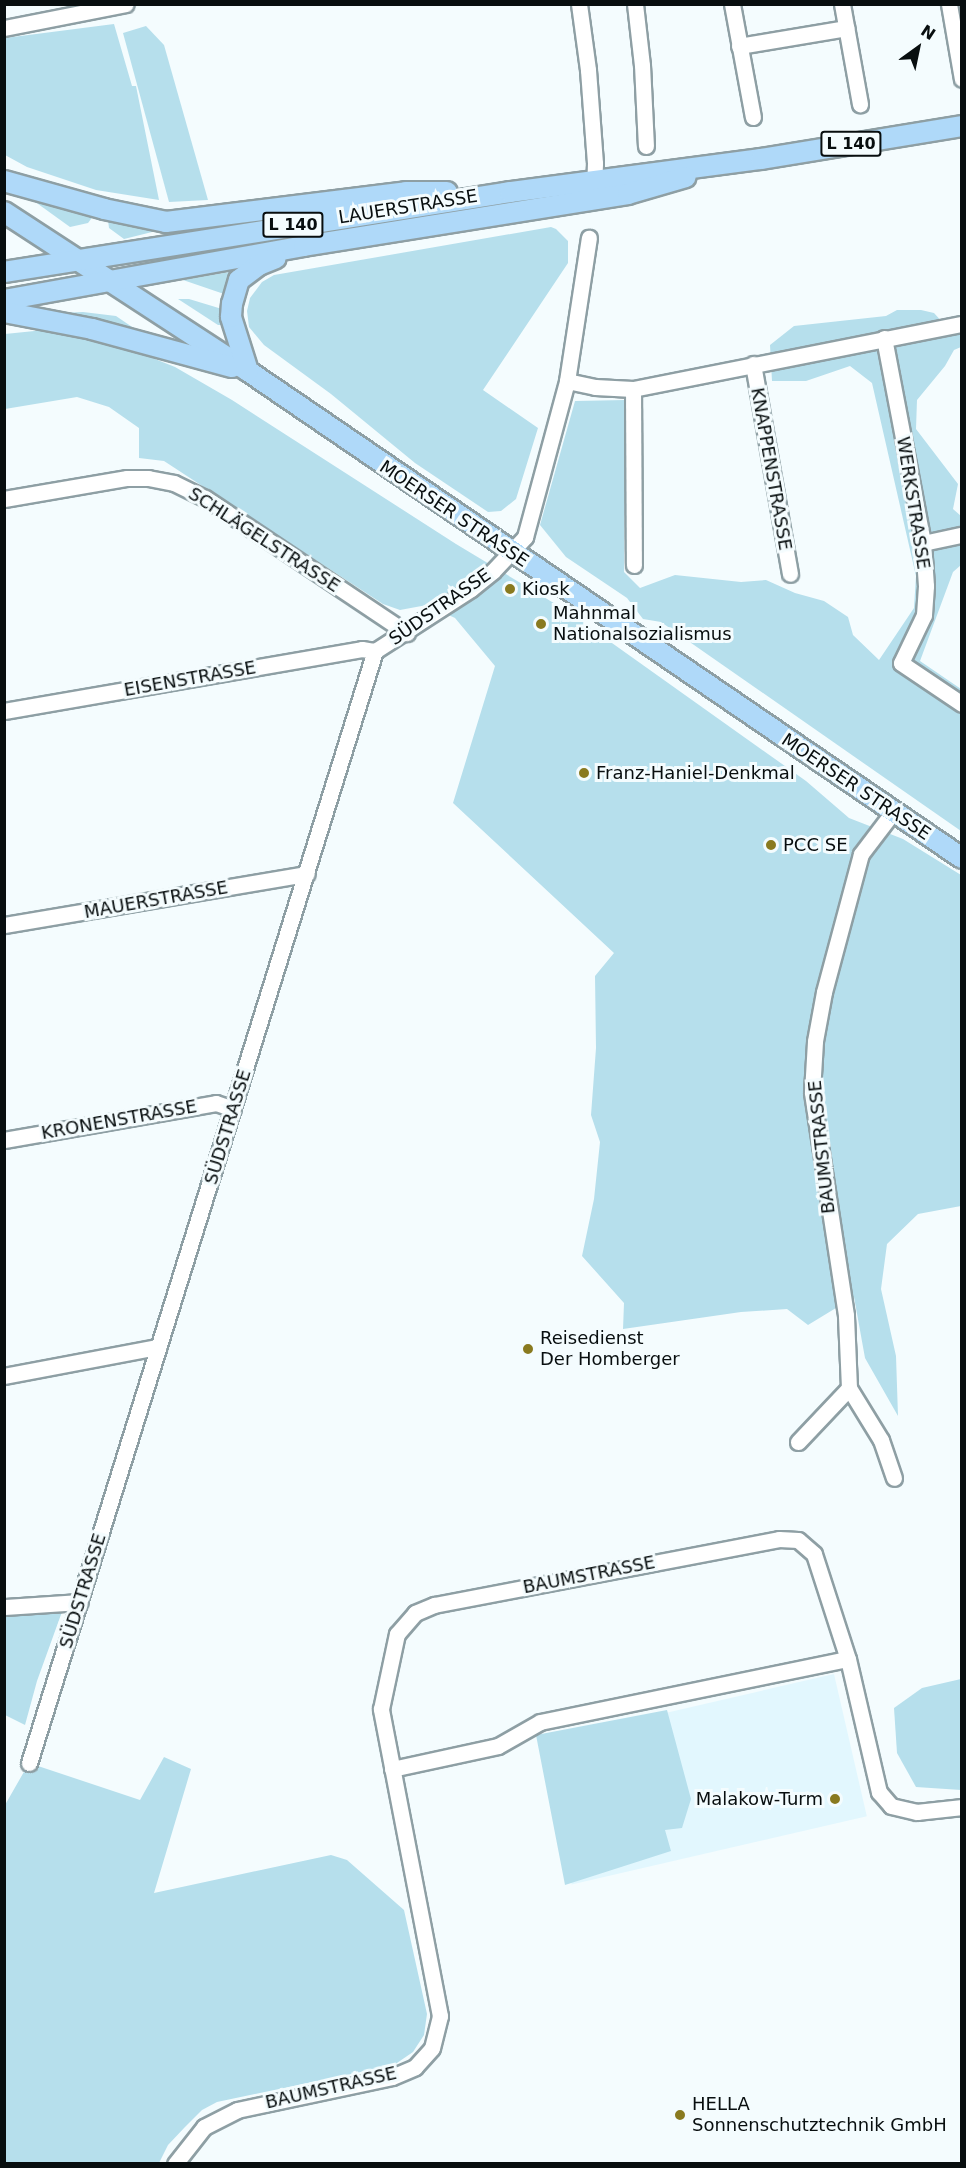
<!DOCTYPE html>
<meta charset="utf-8">
<style>
body{margin:0}
#map{position:relative;width:966px;height:2168px;overflow:hidden;background:#f4fcfe;font-family:"DejaVu Sans",sans-serif}
div>[style]{position:absolute}
.built>*{inset:0;background:#e2f7fe;transform-origin:0 0}
.green>*{inset:0;background:#b6dfec}
.roads{filter:drop-shadow(2px 0 #8e9fa4) drop-shadow(-2px 0 #8e9fa4) drop-shadow(0 2px #8e9fa4) drop-shadow(0 -2px #8e9fa4)}
.minor>*{height:15px;margin:-7.5px;padding:0 7.5px;transform-origin:7.5px;border-radius:7.5px;background:#fff}
.major>*{height:20px;margin:-10px;padding:0 10px;transform-origin:10px;border-radius:10px;background:#afd9f9}
.dots>*{width:16px;height:16px;translate:-50% -50%;box-sizing:border-box;border:3px solid #f4fcfe;border-radius:50%}
span{translate:-50% -50%;white-space:nowrap;text-align:center;line-height:1.15;-webkit-text-stroke:6px #f4fcfe;paint-order:stroke}
.shield-label span{padding:2px 4px;background:#f4fcfe;border:2px solid;border-radius:4px;-webkit-text-stroke-width:0}
.shield-label{font-size:16px;color:#080e0f;font-weight:700}
.street-label{font-size:18px;color:#080e0f}
.poi-label{font-size:18px;color:#080e0f}
.left{translate:0 -50%;text-align:left}
.right{translate:-100% -50%;text-align:right}
.frame{position:absolute;inset:0;border:6px solid #080e0f;pointer-events:none}
.north{position:absolute;left:888px;top:18px;width:60px;height:60px;-webkit-text-stroke:4px #f4fcfe;paint-order:stroke;rotate:33deg;font-size:16px;font-weight:700;line-height:24px;text-align:center;color:#080e0f}
.north::after{content:'';display:block;margin:auto;width:21px;height:27px;background:#080e0f;clip-path:polygon(50% 0,100% 100%,50% 72%,0 100%)}
</style>
<div id="map">
<div class="built">
<i style="left:834px;top:1674px;width:146px;height:303px;rotate:77deg"></i>
</div>
<div class="green">
<i style="clip-path:polygon(114px 24px,132px 86px,136px 86px,159px 200px,96px 190px,27px 167px,5px 155px,5px 38px)"></i>
<i style="clip-path:polygon(146px 26px,164px 45px,208px 200px,169px 202px,123px 33px)"></i>
<i style="clip-path:polygon(27px 196px,92px 217px,91px 219px,88px 223px,70px 227px)"></i>
<i style="clip-path:polygon(108px 220px,123px 224px,160px 230px,124px 239px,109px 228px)"></i>
<i style="clip-path:polygon(551px 227px,556px 229px,568px 241px,568px 263px,483px 390px,538px 428px,516px 499px,501px 511px,488px 512px,415px 463px,331px 394px,264px 345px,249px 327px,247px 311px,250px 298px,262px 282px,274px 275px)"></i>
<i style="clip-path:polygon(229px 272px,232px 274px,224px 294px,183px 280px)"></i>
<i style="clip-path:polygon(178px 299px,189px 299px,222px 309px,222px 325px,218px 325px)"></i>
<i style="clip-path:polygon(897px 310px,921px 310px,934px 313px,944px 324px,961px 320px,961px 347px,954px 350px,945px 366px,917px 400px,916px 429px,958px 484px,953px 509px,961px 516px,961px 565px,953px 572px,920px 661px,961px 689px,961px 831px,661px 622px,643px 619px,627px 598px,566px 557px,540px 525px,575px 401px,625px 400px,624px 572px,640px 588px,675px 575px,741px 582px,766px 580px,795px 593px,824px 601px,848px 617px,853px 635px,879px 660px,914px 608px,916px 576px,872px 383px,850px 366px,806px 381px,772px 381px,770px 345px,794px 326px,886px 316px)"></i>
<i style="clip-path:polygon(83px 312px,116px 316px,138px 331px,59px 313px)"></i>
<i style="clip-path:polygon(54px 329px,110px 341px,175px 367px,232px 400px,456px 544px,567px 611px,806px 781px,849px 818px,903px 839px,961px 875px,961px 1206px,918px 1214px,887px 1244px,881px 1289px,896px 1356px,898px 1416px,865px 1358px,854px 1297px,808px 1325px,787px 1309px,741px 1312px,623px 1329px,624px 1303px,582px 1256px,594px 1199px,600px 1142px,591px 1115px,596px 1048px,595px 976px,614px 953px,453px 803px,495px 666px,455px 618px,427px 605px,400px 610px,383px 604px,164px 461px,139px 458px,139px 428px,109px 407px,77px 397px,5px 409px,5px 334px)"></i>
<i style="clip-path:polygon(63px 1609px,37px 1681px,25px 1725px,5px 1715px,4px 1616px)"></i>
<i style="clip-path:polygon(961px 1679px,961px 1790px,916px 1787px,897px 1753px,894px 1708px,922px 1688px)"></i>
<i style="clip-path:polygon(667px 1710px,691px 1799px,682px 1828px,665px 1830px,671px 1851px,565px 1885px,536px 1735px)"></i>
<i style="clip-path:polygon(164px 1757px,191px 1769px,154px 1893px,331px 1855px,347px 1860px,404px 1910px,427px 2014px,424px 2035px,413px 2052px,394px 2065px,217px 2102px,202px 2110px,185px 2127px,168px 2145px,159px 2163px,5px 2164px,5px 1805px,29px 1763px,140px 1800px)"></i>
</div>
<div class="roads">
<div class="minor">
<i style="left:579px;top:4px;width:67px;rotate:82.2deg"></i>
<i style="left:588px;top:70px;width:93px;rotate:85.7deg"></i>
<i style="left:595px;top:163px;width:27px;rotate:92deg"></i>
<i style="left:635px;top:4px;width:61px;rotate:83.5deg"></i>
<i style="left:642px;top:65px;width:81px;rotate:87.2deg"></i>
<i style="left:732px;top:4px;width:115px;rotate:79.5deg"></i>
<i style="left:842px;top:4px;width:102px;rotate:79.8deg"></i>
<i style="left:949px;top:4px;width:76px;rotate:80.2deg"></i>
<i style="left:4px;top:28px;width:124px;rotate:-11.1deg"></i>
<i style="left:739px;top:46px;width:109px;rotate:-9.5deg"></i>
<i style="left:884px;top:338px;width:209px;rotate:79.2deg"></i>
<i style="left:923px;top:543px;width:43px;rotate:86deg"></i>
<i style="left:926px;top:586px;width:29px;rotate:94deg"></i>
<i style="left:924px;top:615px;width:53px;rotate:115.6deg"></i>
<i style="left:901px;top:663px;width:73px;rotate:33.9deg"></i>
<i style="left:753px;top:364px;width:213px;rotate:80deg"></i>
<i style="left:567px;top:381px;width:29px;rotate:12deg"></i>
<i style="left:595px;top:387px;width:38px;rotate:3deg"></i>
<i style="left:633px;top:389px;width:335px;rotate:-11.2deg"></i>
<i style="left:633px;top:389px;width:176px;rotate:89.7deg"></i>
<i style="left:4px;top:499px;width:125px;rotate:-9.7deg"></i>
<i style="left:127px;top:478px;width:21px"></i>
<i style="left:148px;top:478px;width:26px;rotate:11deg"></i>
<i style="left:174px;top:483px;width:34px;rotate:26deg"></i>
<i style="left:205px;top:498px;width:243px;rotate:33.8deg"></i>
<i style="left:923px;top:543px;width:40px;rotate:-12deg"></i>
<i style="left:4px;top:711px;width:363px;rotate:-9.8deg"></i>
<i style="left:362px;top:649px;width:13px;rotate:9deg"></i>
<i style="left:4px;top:925px;width:307px;rotate:-9.6deg"></i>
<i style="left:4px;top:1140px;width:215px;rotate:-9.9deg"></i>
<i style="left:216px;top:1103px;width:18px;rotate:19deg"></i>
<i style="left:4px;top:1376px;width:157px;rotate:-10.7deg"></i>
<i style="left:849px;top:1388px;width:61px;rotate:58.4deg"></i>
<i style="left:881px;top:1440px;width:40px;rotate:71.1deg"></i>
<i style="left:798px;top:1442px;width:74px;rotate:-46.6deg"></i>
<i style="left:849px;top:1388px;width:73px;rotate:-92.4deg"></i>
<i style="left:846px;top:1315px;width:226px;rotate:-98.7deg"></i>
<i style="left:812px;top:1092px;width:51px;rotate:-86.6deg"></i>
<i style="left:815px;top:1041px;width:50px;rotate:-79.6deg"></i>
<i style="left:824px;top:992px;width:143px;rotate:-75deg"></i>
<i style="left:861px;top:854px;width:53px;rotate:-52.7deg"></i>
<i style="left:4px;top:1607px;width:76px;rotate:-3.8deg"></i>
<i style="left:29px;top:1763px;width:1165px;rotate:-72.72deg"></i>
<i style="left:375px;top:651px;width:114px;rotate:-32.9deg"></i>
<i style="left:471px;top:589px;width:28px;rotate:-39deg"></i>
<i style="left:493px;top:571px;width:47px;rotate:-46.7deg"></i>
<i style="left:525px;top:537px;width:162px;rotate:-74.9deg"></i>
<i style="left:567px;top:381px;width:145px;rotate:-81.3deg"></i>
<i style="left:392px;top:1769px;width:108px;rotate:-12.2deg"></i>
<i style="left:498px;top:1746px;width:48px;rotate:-29.7deg"></i>
<i style="left:540px;top:1722px;width:314px;rotate:-11.6deg"></i>
<i style="left:175px;top:2164px;width:47px;rotate:-51.9deg"></i>
<i style="left:204px;top:2127px;width:37px;rotate:-27deg"></i>
<i style="left:237px;top:2110px;width:158px;rotate:-12deg"></i>
<i style="left:392px;top:2077px;width:25px;rotate:-23deg"></i>
<i style="left:415px;top:2067px;width:25px;rotate:-48deg"></i>
<i style="left:432px;top:2048px;width:33px;rotate:-76deg"></i>
<i style="left:440px;top:2016px;width:313px;rotate:-100.9deg"></i>
<i style="left:381px;top:1709px;width:77px;rotate:-78deg"></i>
<i style="left:397px;top:1634px;width:28px;rotate:-49deg"></i>
<i style="left:415px;top:1613px;width:21px;rotate:-23deg"></i>
<i style="left:434px;top:1605px;width:351px;rotate:-10.8deg"></i>
<i style="left:779px;top:1539px;width:19px;rotate:3deg"></i>
<i style="left:798px;top:1540px;width:21px;rotate:41deg"></i>
<i style="left:814px;top:1554px;width:110px;rotate:72.1deg"></i>
<i style="left:848px;top:1659px;width:137px;rotate:76.9deg"></i>
<i style="left:879px;top:1792px;width:18px;rotate:49deg"></i>
<i style="left:891px;top:1806px;width:27px;rotate:13deg"></i>
<i style="left:917px;top:1812px;width:45px;rotate:-6.3deg"></i>
</div>
<div class="major">
<i style="left:4px;top:181px;width:104px;rotate:15.6deg"></i>
<i style="left:104px;top:209px;width:63px;rotate:11.8deg"></i>
<i style="left:166px;top:222px;width:242px;rotate:-7.1deg"></i>
<i style="left:406px;top:192px;width:41px"></i>
<i style="left:4px;top:212px;width:291px;rotate:33.1deg"></i>
<i style="left:248px;top:371px;width:864px;rotate:34.3deg"></i>
<i style="left:4px;top:272px;width:512px;rotate:-8.98deg"></i>
<i style="left:510px;top:192px;width:253px;rotate:-7.5deg"></i>
<i style="left:761px;top:159px;width:204px;rotate:-9.3deg"></i>
<i style="left:4px;top:300px;width:305px;rotate:-10.2deg"></i>
<i style="left:304px;top:246px;width:328px;rotate:-9.1deg"></i>
<i style="left:628px;top:194px;width:60px;rotate:-16.3deg"></i>
<i style="left:4px;top:312px;width:90px;rotate:10.9deg"></i>
<i style="left:92px;top:329px;width:145px;rotate:15.2deg"></i>
<i style="left:248px;top:371px;width:57px;rotate:-107.5deg"></i>
<i style="left:231px;top:317px;width:13px;rotate:-86deg"></i>
<i style="left:232px;top:304px;width:25px;rotate:-74deg"></i>
<i style="left:239px;top:280px;width:25px;rotate:-37deg"></i>
<i style="left:259px;top:265px;width:18px;rotate:-22deg"></i>
</div>
</div>
<div class="dots">
<i style="left:510px;top:589px;background:#897a1f"></i>
<i style="left:541px;top:624px;background:#897a1f"></i>
<i style="left:584px;top:773px;background:#897a1f"></i>
<i style="left:771px;top:845px;background:#897a1f"></i>
<i style="left:528px;top:1349px;background:#897a1f"></i>
<i style="left:835px;top:1799px;background:#897a1f"></i>
<i style="left:680px;top:2115px;background:#897a1f"></i>
</div>
<div class="shield-label">
<span style="left:851px;top:144px">L 140</span>
<span style="left:293px;top:225px">L 140</span>
</div>
<div class="street-label">
<span style="left:408px;top:207px;rotate:-9deg">LAUERSTRASSE</span>
<span style="left:771px;top:469px;rotate:80deg">KNAPPENSTRASSE</span>
<span style="left:913px;top:503px;rotate:81deg">WERKSTRASSE</span>
<span style="left:454px;top:514px;rotate:34deg">MOERSER STRASSE</span>
<span style="left:264px;top:540px;rotate:33deg">SCHLÄGELSTRASSE</span>
<span style="left:440px;top:607px;rotate:-35deg">SÜDSTRASSE</span>
<span style="left:190px;top:679px;rotate:-10deg">EISENSTRASSE</span>
<span style="left:856px;top:787px;rotate:34deg">MOERSER STRASSE</span>
<span style="left:156px;top:900px;rotate:-10deg">MAUERSTRASSE</span>
<span style="left:119px;top:1120px;rotate:-10deg">KRONENSTRASSE</span>
<span style="left:228px;top:1127px;rotate:-73deg">SÜDSTRASSE</span>
<span style="left:822px;top:1147px;rotate:-96deg">BAUMSTRASSE</span>
<span style="left:589px;top:1575px;rotate:-11deg">BAUMSTRASSE</span>
<span style="left:83px;top:1591px;rotate:-73deg">SÜDSTRASSE</span>
<span style="left:331px;top:2088px;rotate:-13deg">BAUMSTRASSE</span>
</div>
<div class="poi-label">
<span class="left" style="left:522px;top:589px">Kiosk</span>
<span class="left" style="left:553px;top:624px">Mahnmal<br>Nationalsozialismus</span>
<span class="left" style="left:596px;top:773px">Franz-Haniel-Denkmal</span>
<span class="left" style="left:783px;top:845px">PCC SE</span>
<span class="left" style="left:540px;top:1349px">Reisedienst<br>Der Homberger</span>
<span class="right" style="left:823px;top:1799px">Malakow-Turm</span>
<span class="left" style="left:692px;top:2115px">HELLA<br>Sonnenschutztechnik GmbH</span>
</div>
<div class="frame"></div>
<div class="north">N</div>
</div>
